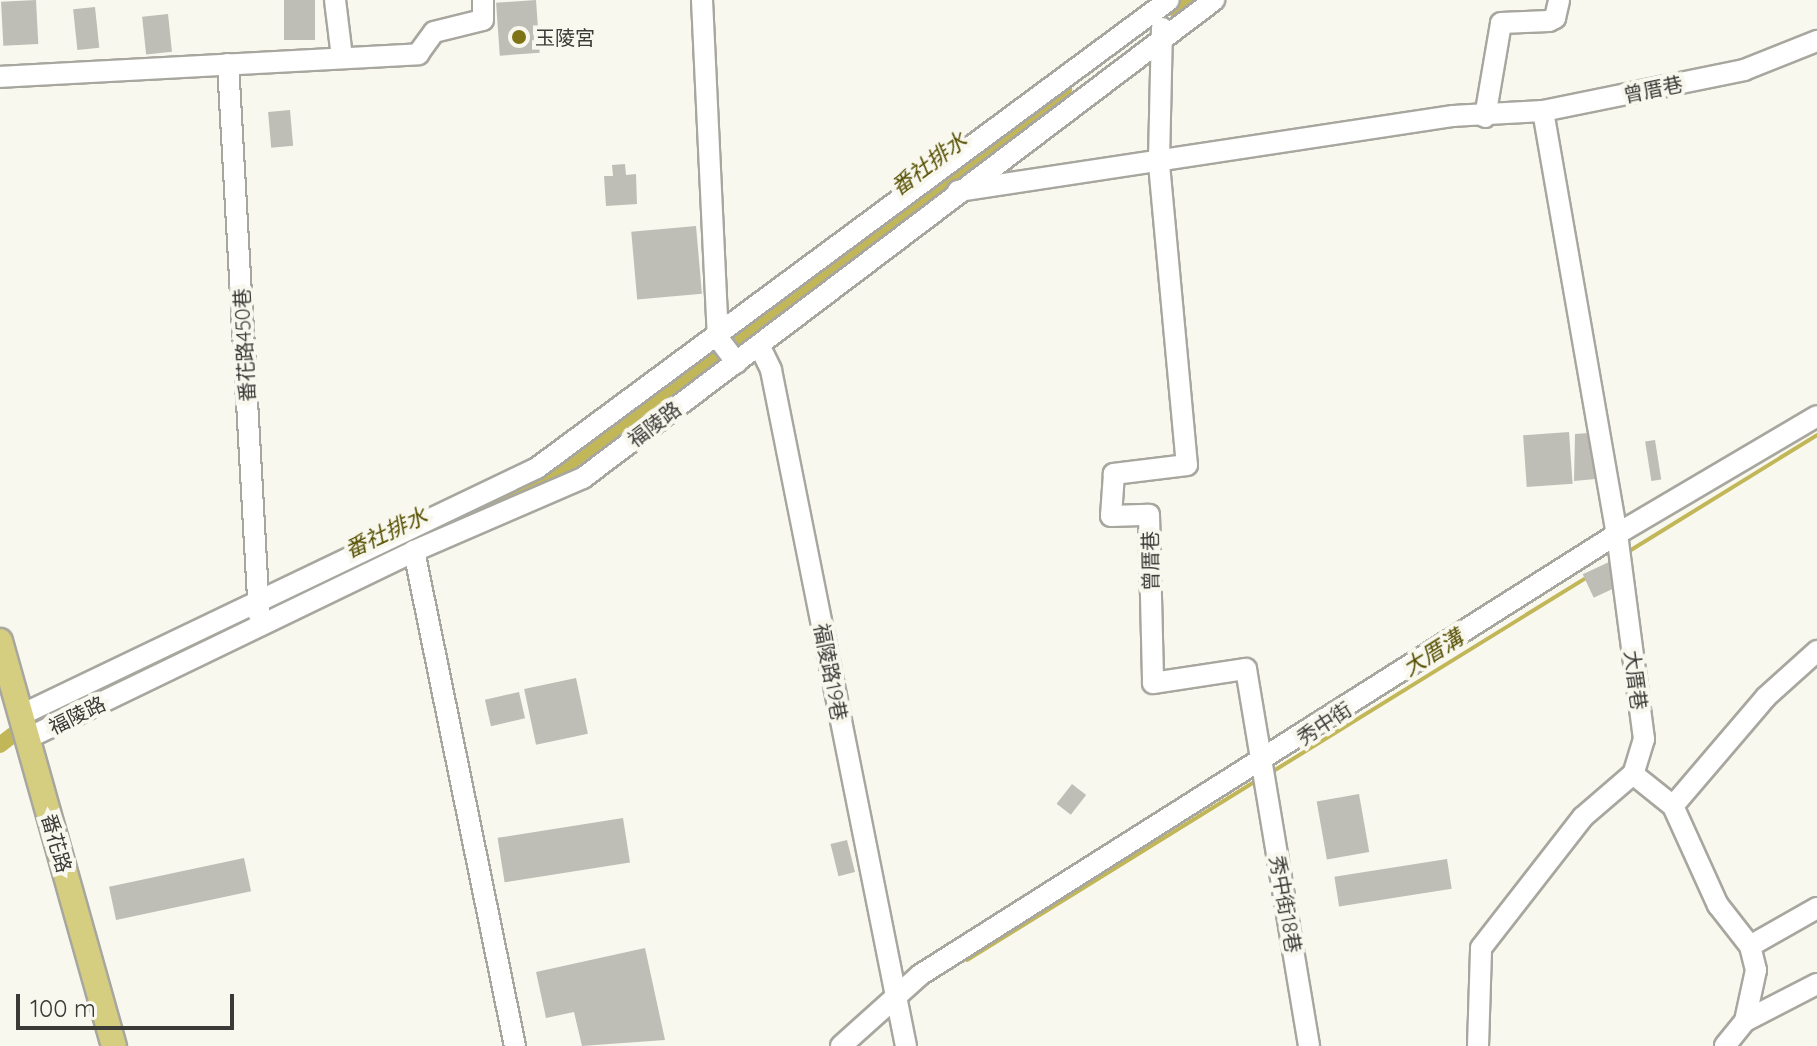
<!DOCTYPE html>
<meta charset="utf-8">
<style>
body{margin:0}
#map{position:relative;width:1817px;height:1046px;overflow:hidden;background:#f9f8ef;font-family:Quicksand,"Noto Sans TC",sans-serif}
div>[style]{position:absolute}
.stream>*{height:4px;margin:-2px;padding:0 2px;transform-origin:2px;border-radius:2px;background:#c2b758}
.canal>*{height:16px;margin:-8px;padding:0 8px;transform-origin:8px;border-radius:8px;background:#c2b758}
.building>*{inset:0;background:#bfbeb6;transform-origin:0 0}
.roads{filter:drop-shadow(2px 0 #a8a79f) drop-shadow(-2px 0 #a8a79f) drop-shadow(0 2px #a8a79f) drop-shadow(0 -2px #a8a79f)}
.minor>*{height:20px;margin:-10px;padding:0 10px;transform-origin:10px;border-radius:10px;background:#fff}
.major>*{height:24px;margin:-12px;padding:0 12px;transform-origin:12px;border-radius:12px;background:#d5cd80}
.dots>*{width:22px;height:22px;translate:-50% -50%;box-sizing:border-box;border:4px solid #f9f8ef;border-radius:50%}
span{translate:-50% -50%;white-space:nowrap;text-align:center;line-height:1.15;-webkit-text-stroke:8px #f9f8ef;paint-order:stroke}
.poi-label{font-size:20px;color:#3a3a37}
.left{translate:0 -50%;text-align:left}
.street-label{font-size:20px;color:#3a3a37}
.water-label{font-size:22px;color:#564f00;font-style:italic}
.scale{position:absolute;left:16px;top:994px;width:218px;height:36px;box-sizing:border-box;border:4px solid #3a3a37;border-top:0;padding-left:10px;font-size:24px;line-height:28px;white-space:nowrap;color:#3a3a37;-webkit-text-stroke:6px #f9f8ef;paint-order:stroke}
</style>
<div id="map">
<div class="stream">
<i style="left:1631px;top:550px;width:219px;rotate:-31.7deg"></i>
<i style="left:1275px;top:770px;width:369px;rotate:-31.7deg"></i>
<i style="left:967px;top:960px;width:336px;rotate:-31.8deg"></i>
</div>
<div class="canal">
<i style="left:1173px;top:8px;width:14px;rotate:-36deg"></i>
<i style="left:734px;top:339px;width:414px;rotate:-37.1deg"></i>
<i style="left:478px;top:513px;width:71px;rotate:-25.1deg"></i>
<i style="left:542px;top:483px;width:215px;rotate:-36.9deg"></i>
<i style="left:0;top:745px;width:16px;rotate:-38deg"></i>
</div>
<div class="building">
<i style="left:36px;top:0;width:44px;height:35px;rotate:87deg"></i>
<i style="left:284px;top:0;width:31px;height:40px"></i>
<i style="left:536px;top:0;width:53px;height:40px;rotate:86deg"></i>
<i style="left:95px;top:7px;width:41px;height:22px;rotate:84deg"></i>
<i style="left:168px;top:14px;width:38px;height:26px;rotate:84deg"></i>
<i style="left:290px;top:110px;width:36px;height:22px;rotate:85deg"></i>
<i style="clip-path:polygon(625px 164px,626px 175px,636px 174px,637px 204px,606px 206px,604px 176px,613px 176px,612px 165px)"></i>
<i style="left:696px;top:226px;width:68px;height:65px;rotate:85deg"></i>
<i style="left:1569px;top:432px;width:52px;height:46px;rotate:86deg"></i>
<i style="clip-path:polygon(1602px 432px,1606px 478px,1574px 481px,1575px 434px)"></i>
<i style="left:1655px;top:440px;width:40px;height:10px;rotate:81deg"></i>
<i style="left:1609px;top:562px;width:26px;height:29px;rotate:65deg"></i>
<i style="left:576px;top:678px;width:57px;height:53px;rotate:78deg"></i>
<i style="left:519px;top:692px;width:27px;height:35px;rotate:77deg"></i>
<i style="left:1072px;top:784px;width:18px;height:25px;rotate:38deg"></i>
<i style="left:1359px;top:794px;width:59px;height:43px;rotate:80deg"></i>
<i style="left:623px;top:818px;width:45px;height:127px;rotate:81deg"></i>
<i style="left:847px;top:840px;width:33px;height:17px;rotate:76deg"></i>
<i style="left:244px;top:858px;width:34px;height:138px;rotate:78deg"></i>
<i style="left:1447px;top:859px;width:30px;height:114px;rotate:81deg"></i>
<i style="clip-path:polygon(645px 948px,665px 1040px,582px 1046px,574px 1012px,546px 1018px,536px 972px)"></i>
</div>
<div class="roads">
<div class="minor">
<i style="left:335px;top:0;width:57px;rotate:83deg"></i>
<i style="left:702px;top:0;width:338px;rotate:87.3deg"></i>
<i style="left:718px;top:338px;width:31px;rotate:53deg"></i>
<i style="left:1162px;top:28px;width:136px;rotate:91.3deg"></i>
<i style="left:1159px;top:164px;width:302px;rotate:84.7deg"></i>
<i style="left:1187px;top:465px;width:74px;rotate:173deg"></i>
<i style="left:1114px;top:474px;width:42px;rotate:94.1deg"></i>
<i style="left:1111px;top:516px;width:38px;rotate:-2deg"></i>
<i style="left:1149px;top:515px;width:168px;rotate:88.6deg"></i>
<i style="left:1153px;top:683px;width:94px;rotate:-8.6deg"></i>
<i style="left:1246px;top:669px;width:382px;rotate:80.5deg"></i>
<i style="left:228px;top:64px;width:552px;rotate:86.78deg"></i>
<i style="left:0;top:77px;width:419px;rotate:-3.1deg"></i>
<i style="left:418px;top:54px;width:27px;rotate:-54deg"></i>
<i style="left:434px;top:32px;width:50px;rotate:-13.8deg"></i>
<i style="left:483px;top:20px;width:20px;rotate:-90deg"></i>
<i style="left:1543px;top:111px;width:429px;rotate:80.1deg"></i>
<i style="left:1617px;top:534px;width:207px;rotate:82.5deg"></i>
<i style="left:1644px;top:739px;width:37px;rotate:107deg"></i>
<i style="left:1633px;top:774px;width:51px;rotate:38.7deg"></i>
<i style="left:1673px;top:806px;width:109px;rotate:65.6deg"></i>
<i style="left:1718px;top:905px;width:52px;rotate:52deg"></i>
<i style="left:1750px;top:946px;width:25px;rotate:76deg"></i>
<i style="left:1756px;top:970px;width:52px;rotate:102.2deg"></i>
<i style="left:1745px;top:1021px;width:32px;rotate:129deg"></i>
<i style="left:1485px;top:117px;width:95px;rotate:-80.3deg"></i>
<i style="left:1501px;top:23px;width:48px;rotate:-2.4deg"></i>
<i style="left:1549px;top:21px;width:7px;rotate:-27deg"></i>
<i style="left:1555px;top:18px;width:18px;rotate:-77deg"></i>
<i style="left:958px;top:191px;width:501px;rotate:-8.62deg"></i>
<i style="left:1453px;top:116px;width:90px;rotate:-3.2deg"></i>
<i style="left:1543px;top:111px;width:205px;rotate:-11.5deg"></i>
<i style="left:1744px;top:70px;width:79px;rotate:-21.7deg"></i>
<i style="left:760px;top:347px;width:25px;rotate:64deg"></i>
<i style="left:771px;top:370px;width:689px;rotate:78.71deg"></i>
<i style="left:414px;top:551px;width:505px;rotate:78.47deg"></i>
<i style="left:21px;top:715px;width:572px;rotate:-25.58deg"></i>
<i style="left:537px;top:468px;width:786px;rotate:-36.52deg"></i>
<i style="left:28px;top:738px;width:429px;rotate:-25.8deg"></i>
<i style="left:414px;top:551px;width:184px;rotate:-23.4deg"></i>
<i style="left:583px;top:478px;width:792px;rotate:-37.14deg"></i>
<i style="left:1673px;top:806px;width:143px;rotate:-49.5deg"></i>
<i style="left:1766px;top:697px;width:69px;rotate:-42deg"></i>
<i style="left:1750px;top:946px;width:77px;rotate:-29.6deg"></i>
<i style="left:1745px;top:1021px;width:81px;rotate:-27.2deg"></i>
<i style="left:841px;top:1046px;width:106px;rotate:-41.9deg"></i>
<i style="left:920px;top:975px;width:825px;rotate:-32.32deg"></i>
<i style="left:1617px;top:534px;width:232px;rotate:-30.5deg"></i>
<i style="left:1478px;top:1046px;width:98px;rotate:-88.2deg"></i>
<i style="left:1481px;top:948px;width:166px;rotate:-52.1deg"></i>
<i style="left:1583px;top:817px;width:66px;rotate:-40.7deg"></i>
</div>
<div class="major">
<i style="left:0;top:641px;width:421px;rotate:74.3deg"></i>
</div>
</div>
<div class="dots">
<i style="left:519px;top:37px;background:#7e7417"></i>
</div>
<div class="poi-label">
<span class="left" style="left:535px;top:37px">玉陵宮</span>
</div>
<div class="street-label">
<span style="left:1653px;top:89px;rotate:-12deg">曾厝巷</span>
<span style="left:244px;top:345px;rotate:-93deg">番花路450巷</span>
<span style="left:654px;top:424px;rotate:-37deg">福陵路</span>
<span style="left:1150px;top:561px;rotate:-91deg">曾厝巷</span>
<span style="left:831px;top:672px;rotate:79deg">福陵路19巷</span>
<span style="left:1636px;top:680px;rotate:82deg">大厝巷</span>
<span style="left:77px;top:715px;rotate:-26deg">福陵路</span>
<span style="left:1324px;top:723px;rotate:-33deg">秀中街</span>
<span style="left:57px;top:843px;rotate:74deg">番花路</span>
<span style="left:1286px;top:904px;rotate:80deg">秀中街18巷</span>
</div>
<div class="water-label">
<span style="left:929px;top:164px;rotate:-37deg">番社排水</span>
<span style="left:386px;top:533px;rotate:-25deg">番社排水</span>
<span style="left:1433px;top:653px;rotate:-32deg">大厝溝</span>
</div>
<div class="scale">100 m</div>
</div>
